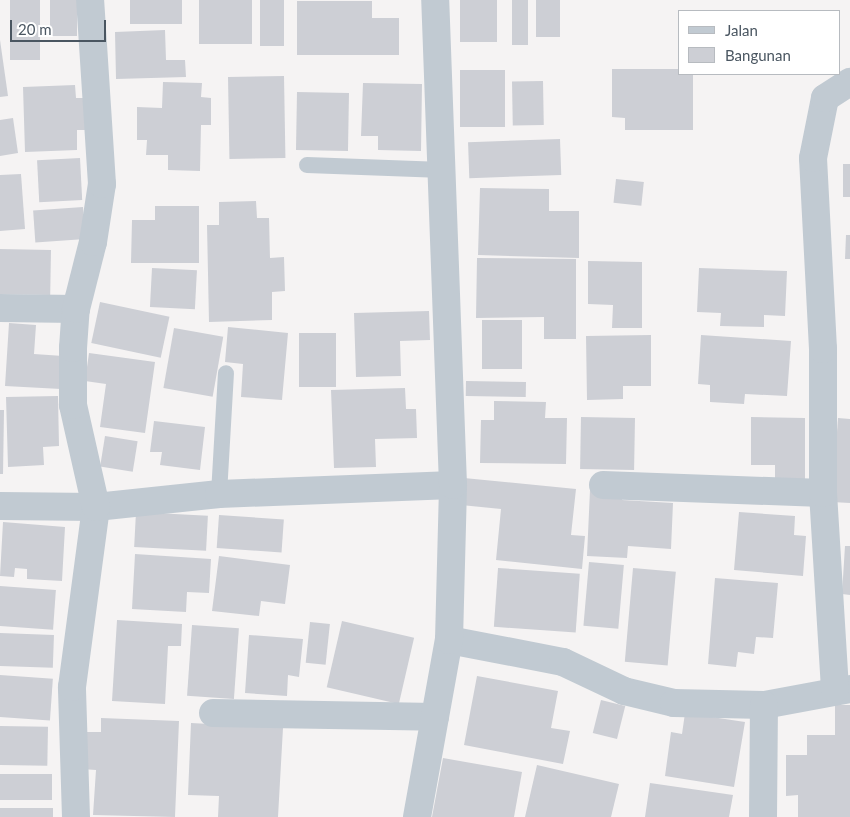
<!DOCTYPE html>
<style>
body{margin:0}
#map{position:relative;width:850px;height:817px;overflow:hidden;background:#f5f3f3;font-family:Lato,sans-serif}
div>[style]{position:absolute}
.building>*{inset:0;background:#cdcfd5;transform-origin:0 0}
.service>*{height:16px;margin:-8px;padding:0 8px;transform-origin:8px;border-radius:8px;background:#c1cad2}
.minor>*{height:28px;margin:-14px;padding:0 14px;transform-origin:14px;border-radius:14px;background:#c1cad2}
span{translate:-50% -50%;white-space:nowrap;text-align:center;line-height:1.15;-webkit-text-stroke:5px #fff;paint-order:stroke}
.legend{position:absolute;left:678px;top:10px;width:162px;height:65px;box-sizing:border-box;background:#fff;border:1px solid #b7bbc0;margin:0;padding:6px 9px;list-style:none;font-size:15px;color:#4a5661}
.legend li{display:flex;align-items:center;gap:10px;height:25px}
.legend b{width:25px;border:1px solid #b7bbc0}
.scale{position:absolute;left:10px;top:20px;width:96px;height:22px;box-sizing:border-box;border:2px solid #4a5661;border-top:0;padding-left:6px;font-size:15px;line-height:18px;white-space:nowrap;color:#4a5661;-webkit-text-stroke:4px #fff;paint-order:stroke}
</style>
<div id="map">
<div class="building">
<i style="left:10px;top:0;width:30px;height:60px"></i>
<i style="left:50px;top:0;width:27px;height:36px"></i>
<i style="left:130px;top:0;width:52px;height:24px"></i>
<i style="left:199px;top:0;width:53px;height:44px"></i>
<i style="left:260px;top:0;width:24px;height:46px"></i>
<i style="left:460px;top:0;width:37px;height:42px"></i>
<i style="left:512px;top:0;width:16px;height:45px"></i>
<i style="left:536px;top:0;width:24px;height:37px"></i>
<i style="clip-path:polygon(297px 1px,372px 1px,372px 18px,399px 18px,399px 55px,297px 55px)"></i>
<i style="clip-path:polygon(165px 30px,166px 60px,185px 60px,186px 77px,116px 79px,115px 32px)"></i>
<i style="clip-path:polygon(0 40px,8px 96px,0 97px)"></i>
<i style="clip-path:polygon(612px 69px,679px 69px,679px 74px,693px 74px,693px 130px,625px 130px,625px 118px,612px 117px)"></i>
<i style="left:460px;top:70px;width:45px;height:57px"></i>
<i style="left:284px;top:76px;width:82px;height:56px;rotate:89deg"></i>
<i style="left:543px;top:81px;width:44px;height:31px;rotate:89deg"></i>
<i style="clip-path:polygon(163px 82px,202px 83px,201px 97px,211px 98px,211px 125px,201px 125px,200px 171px,168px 170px,168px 155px,146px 155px,147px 140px,137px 140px,137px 107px,162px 108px)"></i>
<i style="clip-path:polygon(363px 83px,422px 84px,421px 151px,378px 150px,378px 136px,361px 136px)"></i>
<i style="clip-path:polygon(75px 85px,76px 98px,84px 98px,86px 130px,77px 130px,77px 150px,25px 152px,23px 87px)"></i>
<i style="left:297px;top:92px;width:52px;height:58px;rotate:1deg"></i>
<i style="clip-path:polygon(13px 118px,18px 153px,0 156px,0 120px)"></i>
<i style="left:560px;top:139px;width:36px;height:92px;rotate:88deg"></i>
<i style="left:80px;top:158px;width:42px;height:43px;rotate:87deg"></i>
<i style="left:843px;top:164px;width:7px;height:33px"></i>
<i style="clip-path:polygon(21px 174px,25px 229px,0 231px,0 175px)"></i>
<i style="left:616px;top:179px;width:28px;height:24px;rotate:6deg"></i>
<i style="clip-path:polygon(480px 188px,549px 189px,549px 211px,579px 211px,579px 258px,478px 255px)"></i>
<i style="clip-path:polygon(256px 201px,257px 218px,269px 218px,270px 258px,284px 257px,285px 291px,272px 292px,272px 320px,209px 322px,207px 225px,219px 225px,219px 202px)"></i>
<i style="clip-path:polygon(155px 206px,199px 206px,199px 263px,131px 263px,132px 220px,155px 220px)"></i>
<i style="left:83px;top:207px;width:32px;height:50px;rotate:86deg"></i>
<i style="clip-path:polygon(846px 235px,850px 235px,850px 259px,845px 259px)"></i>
<i style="left:0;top:249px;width:51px;height:45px;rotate:1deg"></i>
<i style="clip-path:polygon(477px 258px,576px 259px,576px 339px,544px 339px,544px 317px,476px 318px)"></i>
<i style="clip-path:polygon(588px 261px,642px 262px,642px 328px,612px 328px,613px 305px,588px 304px)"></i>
<i style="left:152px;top:268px;width:45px;height:39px;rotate:3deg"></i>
<i style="clip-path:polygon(699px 268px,787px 271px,785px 316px,764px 315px,764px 327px,720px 326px,721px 313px,697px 312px)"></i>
<i style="left:100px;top:302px;width:71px;height:42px;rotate:12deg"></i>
<i style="clip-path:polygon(429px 311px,430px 340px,400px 341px,401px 376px,356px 377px,354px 313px)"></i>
<i style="left:482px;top:320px;width:40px;height:49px"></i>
<i style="clip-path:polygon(9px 323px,36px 325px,34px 354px,63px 356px,61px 389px,5px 386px)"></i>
<i style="clip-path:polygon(228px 327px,288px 333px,282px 400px,241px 397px,243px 364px,225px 362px)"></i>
<i style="left:174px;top:328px;width:50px;height:61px;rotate:10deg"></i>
<i style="left:299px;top:333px;width:37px;height:54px"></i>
<i style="clip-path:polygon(651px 335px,651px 386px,623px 386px,623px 399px,587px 400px,586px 336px)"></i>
<i style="clip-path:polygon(701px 335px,791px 341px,787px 396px,745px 394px,744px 404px,710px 402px,710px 385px,698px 384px)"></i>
<i style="clip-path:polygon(89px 353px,155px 362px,145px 433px,100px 427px,106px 384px,85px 381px)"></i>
<i style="left:466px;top:381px;width:60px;height:15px;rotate:1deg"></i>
<i style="clip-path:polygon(405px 388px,406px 409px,416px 409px,417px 438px,375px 439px,376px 467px,334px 468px,331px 390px)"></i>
<i style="clip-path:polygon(58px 396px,59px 446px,43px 447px,44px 465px,8px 467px,6px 397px)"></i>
<i style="clip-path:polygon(494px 401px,546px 402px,545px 418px,567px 418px,566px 464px,480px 463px,481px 420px,494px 420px)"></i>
<i style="clip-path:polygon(0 410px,4px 410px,3px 474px,0 474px)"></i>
<i style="left:581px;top:417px;width:54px;height:52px;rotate:1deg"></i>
<i style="clip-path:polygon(751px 417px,805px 418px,805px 481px,775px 481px,775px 465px,751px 465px)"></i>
<i style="clip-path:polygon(838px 418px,850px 419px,850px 503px,832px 502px)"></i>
<i style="clip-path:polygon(154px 421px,205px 427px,200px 470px,160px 465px,162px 452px,150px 452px)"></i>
<i style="left:105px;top:436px;width:33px;height:31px;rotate:9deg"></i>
<i style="clip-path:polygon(464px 478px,576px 489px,571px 535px,585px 536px,582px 569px,496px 560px,501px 509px,461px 505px)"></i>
<i style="clip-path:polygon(590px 490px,622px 491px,622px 500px,673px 503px,671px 549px,628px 546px,627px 558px,587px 556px)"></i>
<i style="left:136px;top:512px;width:72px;height:35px;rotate:3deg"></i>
<i style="clip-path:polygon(739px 512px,795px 516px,794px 535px,806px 536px,803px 576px,734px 570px)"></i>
<i style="left:219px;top:515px;width:65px;height:33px;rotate:4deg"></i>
<i style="clip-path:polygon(3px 522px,65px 527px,62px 581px,27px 579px,27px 569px,15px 568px,14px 577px,0 576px)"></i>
<i style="clip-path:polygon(845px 546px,850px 546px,850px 595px,842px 594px)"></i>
<i style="clip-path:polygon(135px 554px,211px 559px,209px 593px,187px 592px,186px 612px,132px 609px)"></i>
<i style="clip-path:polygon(219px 556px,290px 565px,285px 604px,261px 601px,259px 616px,212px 611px)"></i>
<i style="left:589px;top:562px;width:35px;height:64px;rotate:5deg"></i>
<i style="left:498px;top:568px;width:82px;height:59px;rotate:4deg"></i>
<i style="left:633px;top:568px;width:43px;height:94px;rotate:5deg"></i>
<i style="clip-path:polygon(715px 578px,778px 583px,773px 638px,756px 637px,754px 654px,738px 652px,736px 667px,708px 664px)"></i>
<i style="left:0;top:586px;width:56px;height:40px;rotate:4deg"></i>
<i style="clip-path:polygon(117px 620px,182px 624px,181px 646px,168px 646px,165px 704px,112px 701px)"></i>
<i style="left:342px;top:621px;width:74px;height:68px;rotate:13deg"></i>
<i style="left:310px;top:622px;width:20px;height:41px;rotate:6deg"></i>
<i style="left:192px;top:625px;width:47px;height:71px;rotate:4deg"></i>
<i style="left:0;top:633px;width:54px;height:33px;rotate:2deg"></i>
<i style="clip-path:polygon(249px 635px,303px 639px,299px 677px,288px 675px,287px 696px,245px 693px)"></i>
<i style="left:0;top:675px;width:53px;height:42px;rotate:4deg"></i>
<i style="clip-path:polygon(477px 676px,558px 691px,551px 728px,570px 731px,563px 764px,464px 745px)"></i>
<i style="left:601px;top:700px;width:25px;height:34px;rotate:14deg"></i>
<i style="clip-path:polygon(835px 705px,850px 705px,850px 817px,798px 817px,798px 795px,786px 796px,786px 755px,807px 755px,807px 735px,835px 735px)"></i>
<i style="clip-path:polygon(685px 713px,745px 722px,734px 787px,665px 776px,671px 732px,682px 734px)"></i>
<i style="clip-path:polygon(101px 718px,179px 721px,175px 817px,93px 815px,96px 770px,82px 769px,84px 732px,101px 732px)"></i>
<i style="clip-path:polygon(191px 723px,283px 728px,278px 817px,218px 817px,219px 796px,188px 795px)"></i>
<i style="left:0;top:726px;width:48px;height:39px;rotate:1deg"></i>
<i style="clip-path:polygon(443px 758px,522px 772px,514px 817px,432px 817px)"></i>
<i style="clip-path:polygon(537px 765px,619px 784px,611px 817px,525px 817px)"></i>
<i style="left:52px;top:774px;width:26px;height:52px;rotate:90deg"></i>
<i style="clip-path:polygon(650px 783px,733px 795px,729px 817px,645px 817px)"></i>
<i style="left:0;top:808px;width:53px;height:9px"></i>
</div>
<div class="service">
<i style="left:307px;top:165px;width:136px;rotate:2.1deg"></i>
<i style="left:219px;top:494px;width:121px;rotate:-86.7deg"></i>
</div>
<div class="minor">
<i style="left:0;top:308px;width:76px;rotate:0.8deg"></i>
<i style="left:603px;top:485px;width:220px;rotate:2.1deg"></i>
<i style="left:0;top:506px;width:96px;rotate:0.6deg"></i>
<i style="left:96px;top:507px;width:124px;rotate:-6deg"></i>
<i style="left:219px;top:494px;width:234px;rotate:-2.2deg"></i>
<i style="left:449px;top:640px;width:116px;rotate:10.9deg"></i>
<i style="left:563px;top:662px;width:68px;rotate:25.4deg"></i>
<i style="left:624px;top:691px;width:51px;rotate:13.5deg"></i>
<i style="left:674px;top:703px;width:90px;rotate:1.3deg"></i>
<i style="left:764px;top:705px;width:87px;rotate:-10.5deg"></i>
<i style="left:835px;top:689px;width:196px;rotate:-93.5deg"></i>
<i style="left:823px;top:493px;width:144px;rotate:-90deg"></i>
<i style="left:823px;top:349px;width:191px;rotate:-93deg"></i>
<i style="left:813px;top:158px;width:61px;rotate:-78.7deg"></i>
<i style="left:825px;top:98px;width:30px;rotate:-33deg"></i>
<i style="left:213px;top:713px;width:222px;rotate:1deg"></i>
<i style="left:76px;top:817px;width:130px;rotate:-91.8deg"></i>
<i style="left:72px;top:687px;width:182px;rotate:-82.4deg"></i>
<i style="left:96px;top:507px;width:105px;rotate:-102.7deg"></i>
<i style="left:73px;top:405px;width:57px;rotate:-90deg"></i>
<i style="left:73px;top:348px;width:39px;rotate:-86deg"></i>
<i style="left:76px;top:309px;width:69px;rotate:-75.8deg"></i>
<i style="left:93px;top:242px;width:59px;rotate:-81.2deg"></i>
<i style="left:102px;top:184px;width:184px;rotate:-93.7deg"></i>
<i style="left:417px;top:817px;width:180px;rotate:-79.8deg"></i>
<i style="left:449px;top:640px;width:155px;rotate:-88.5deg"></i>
<i style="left:453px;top:485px;width:485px;rotate:-92.1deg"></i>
<i style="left:763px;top:817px;width:112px;rotate:-89.5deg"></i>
</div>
<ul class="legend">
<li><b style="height:6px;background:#c1cad2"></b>Jalan</li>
<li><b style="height:14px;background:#cdcfd5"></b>Bangunan</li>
</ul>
<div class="scale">20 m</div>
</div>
